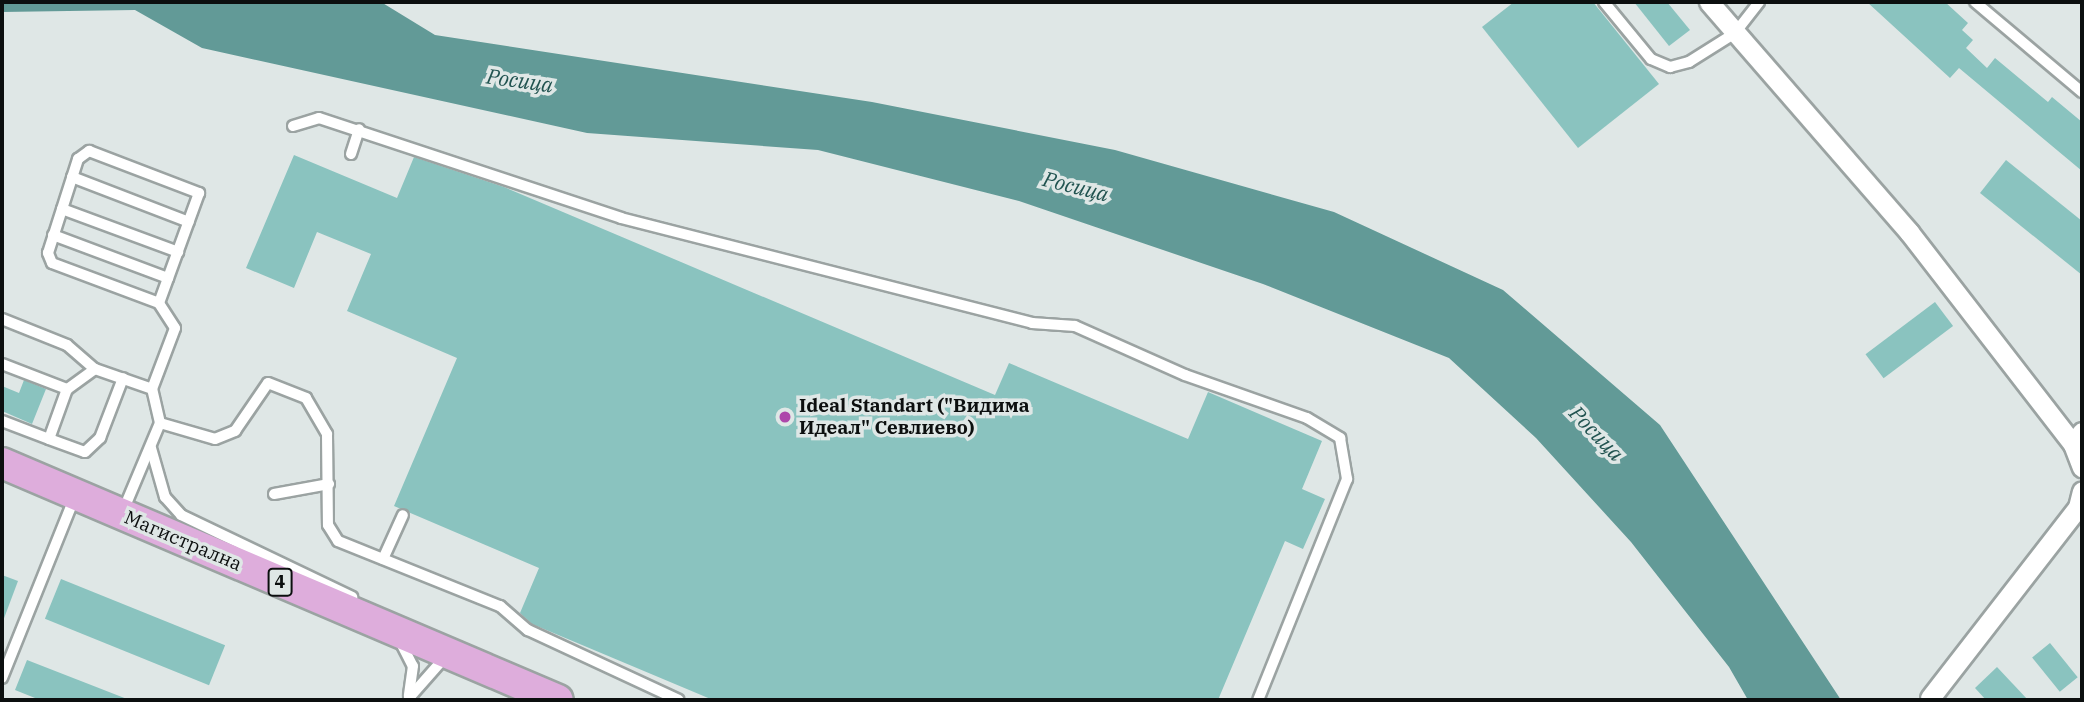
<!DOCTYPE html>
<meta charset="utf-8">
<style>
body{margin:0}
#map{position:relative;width:2084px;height:702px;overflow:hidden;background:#dfe7e6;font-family:"IBM Plex Serif",serif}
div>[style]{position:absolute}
.water>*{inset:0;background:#629a97}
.building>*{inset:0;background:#8ac3bf;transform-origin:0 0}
.roads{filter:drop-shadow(2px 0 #9ba3a2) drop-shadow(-2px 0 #9ba3a2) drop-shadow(0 2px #9ba3a2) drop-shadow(0 -2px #9ba3a2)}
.lane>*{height:10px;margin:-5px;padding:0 5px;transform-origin:5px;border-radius:5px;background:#fff}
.street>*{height:19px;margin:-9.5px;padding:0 9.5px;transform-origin:9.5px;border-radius:9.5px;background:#fff}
.primary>*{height:30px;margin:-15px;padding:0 15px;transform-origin:15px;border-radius:15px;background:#deaddc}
.dots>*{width:19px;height:19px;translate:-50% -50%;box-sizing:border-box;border:4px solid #dfe7e6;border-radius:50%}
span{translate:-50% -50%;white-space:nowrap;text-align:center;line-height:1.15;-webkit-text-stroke:7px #dfe7e6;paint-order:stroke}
.shield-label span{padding:2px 5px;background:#dfe7e6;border:2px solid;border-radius:5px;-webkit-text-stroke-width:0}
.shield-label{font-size:18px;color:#0c0f0f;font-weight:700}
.poi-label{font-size:19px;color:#0c0f0f;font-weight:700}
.left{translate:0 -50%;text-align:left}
.street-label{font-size:19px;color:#0c0f0f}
.water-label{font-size:21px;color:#215350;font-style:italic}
.frame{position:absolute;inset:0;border:4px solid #0c0f0f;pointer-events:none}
</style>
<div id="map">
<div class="water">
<i style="clip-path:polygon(2px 2px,381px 2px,435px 35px,872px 102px,1115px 150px,1334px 212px,1503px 290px,1660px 425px,1841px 700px,1748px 700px,1729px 667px,1631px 542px,1536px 438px,1449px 358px,1263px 284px,1019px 201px,818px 150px,587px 133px,202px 48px,135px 10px,2px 12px)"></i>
</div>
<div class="building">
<i style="clip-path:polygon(1514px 2px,1593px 2px,1659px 84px,1578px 148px,1482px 27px)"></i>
<i style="clip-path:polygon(1634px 2px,1667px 2px,1690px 30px,1669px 46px)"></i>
<i style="clip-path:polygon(1867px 2px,1945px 2px,1968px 23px,1962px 30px,1973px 40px,1966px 48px,1987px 68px,1995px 58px,2048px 102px,2052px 97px,2082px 122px,2082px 171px,1959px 68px,1950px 78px)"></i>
<i style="clip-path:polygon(294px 155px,397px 198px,414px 157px,504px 187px,995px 395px,1009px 363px,1188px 439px,1208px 392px,1322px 441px,1302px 489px,1325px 499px,1303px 549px,1285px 541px,1218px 700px,713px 700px,532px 624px,520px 613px,539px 568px,394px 506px,457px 358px,347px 311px,371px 254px,317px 232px,294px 288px,246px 268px)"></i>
<i style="clip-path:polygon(2006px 160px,2082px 221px,2082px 275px,1980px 193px)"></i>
<i style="left:1935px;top:302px;width:30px;height:87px;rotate:53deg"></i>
<i style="clip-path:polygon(24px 380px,46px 389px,32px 424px,2px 411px,2px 386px,19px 393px)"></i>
<i style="clip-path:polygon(2px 575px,18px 581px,3px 621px,2px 621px)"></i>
<i style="left:61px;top:579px;width:177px;height:43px;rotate:22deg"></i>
<i style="left:2050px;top:643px;width:44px;height:23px;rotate:51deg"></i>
<i style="clip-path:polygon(27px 660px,127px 699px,127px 700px,40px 700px,15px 690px)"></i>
<i style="clip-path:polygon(1997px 667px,2028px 700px,1986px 700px,1975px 688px)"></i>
</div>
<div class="roads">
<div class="lane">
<i style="left:1604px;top:2px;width:74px;rotate:50.5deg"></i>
<i style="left:1651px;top:59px;width:21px;rotate:23deg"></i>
<i style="left:1670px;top:67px;width:20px;rotate:-15deg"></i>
<i style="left:1689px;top:62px;width:54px;rotate:-32.2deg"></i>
<i style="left:1735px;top:33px;width:39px;rotate:-52deg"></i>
<i style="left:1975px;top:2px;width:140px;rotate:40.1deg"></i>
<i style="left:293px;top:126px;width:27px;rotate:-17deg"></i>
<i style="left:319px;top:118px;width:318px;rotate:18.3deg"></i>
<i style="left:621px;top:218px;width:424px;rotate:14.3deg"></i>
<i style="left:1032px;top:323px;width:43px;rotate:4deg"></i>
<i style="left:1075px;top:326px;width:120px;rotate:24deg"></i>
<i style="left:1185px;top:375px;width:129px;rotate:19.4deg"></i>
<i style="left:1307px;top:418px;width:39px;rotate:31deg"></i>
<i style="left:1340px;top:438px;width:42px;rotate:80.3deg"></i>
<i style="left:1347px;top:479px;width:238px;rotate:111.9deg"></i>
<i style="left:351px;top:154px;width:26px;rotate:-72deg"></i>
<i style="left:72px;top:177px;width:125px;rotate:21deg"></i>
<i style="left:62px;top:209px;width:124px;rotate:20.3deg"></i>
<i style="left:53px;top:235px;width:123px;rotate:20.5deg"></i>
<i style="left:2px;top:319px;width:70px;rotate:21.8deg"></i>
<i style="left:67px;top:345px;width:37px;rotate:41deg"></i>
<i style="left:95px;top:369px;width:60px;rotate:19.3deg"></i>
<i style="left:2px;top:364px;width:70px;rotate:21deg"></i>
<i style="left:95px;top:369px;width:34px;rotate:144deg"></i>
<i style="left:67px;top:389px;width:53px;rotate:109.8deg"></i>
<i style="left:49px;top:439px;width:38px;rotate:20deg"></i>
<i style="left:85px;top:452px;width:21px;rotate:-43deg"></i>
<i style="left:100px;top:438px;width:64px;rotate:-69deg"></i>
<i style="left:2px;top:421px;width:50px;rotate:21deg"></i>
<i style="left:160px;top:423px;width:57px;rotate:16.2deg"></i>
<i style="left:215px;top:439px;width:22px;rotate:-22deg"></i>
<i style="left:235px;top:431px;width:58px;rotate:-55.5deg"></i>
<i style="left:268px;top:383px;width:41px;rotate:21.5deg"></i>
<i style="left:306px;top:398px;width:42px;rotate:59.7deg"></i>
<i style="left:327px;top:434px;width:91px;rotate:89.4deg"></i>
<i style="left:328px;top:525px;width:19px;rotate:58deg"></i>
<i style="left:338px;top:541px;width:175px;rotate:21.9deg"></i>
<i style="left:500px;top:606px;width:37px;rotate:41deg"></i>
<i style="left:528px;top:630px;width:166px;rotate:24.9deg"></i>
<i style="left:151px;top:448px;width:51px;rotate:74.1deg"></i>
<i style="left:165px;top:497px;width:24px;rotate:48deg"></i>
<i style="left:181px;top:515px;width:190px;rotate:25.6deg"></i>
<i style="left:274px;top:494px;width:56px;rotate:-10.3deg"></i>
<i style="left:123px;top:511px;width:95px;rotate:-67.2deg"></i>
<i style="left:160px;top:423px;width:35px;rotate:-103deg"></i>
<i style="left:152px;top:389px;width:65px;rotate:-69.3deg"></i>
<i style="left:175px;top:328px;width:30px;rotate:-123deg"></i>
<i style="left:159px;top:303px;width:114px;rotate:-159.5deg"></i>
<i style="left:52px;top:263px;width:11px;rotate:-112deg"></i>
<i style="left:48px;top:253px;width:99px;rotate:-72.3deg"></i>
<i style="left:78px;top:159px;width:14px;rotate:-36deg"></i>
<i style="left:89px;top:151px;width:118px;rotate:20.9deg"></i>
<i style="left:199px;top:193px;width:117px;rotate:110deg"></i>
<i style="left:383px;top:559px;width:48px;rotate:-65.6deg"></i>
<i style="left:400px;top:641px;width:28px;rotate:63deg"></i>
<i style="left:413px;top:666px;width:30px;rotate:98deg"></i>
<i style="left:2px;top:678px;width:196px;rotate:-68.1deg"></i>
<i style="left:409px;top:698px;width:56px;rotate:-48.6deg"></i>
</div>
<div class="street">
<i style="left:1709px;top:2px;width:305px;rotate:49deg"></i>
<i style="left:1909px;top:232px;width:268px;rotate:52.3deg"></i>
<i style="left:2082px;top:432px;width:15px;rotate:127deg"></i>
<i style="left:2073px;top:444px;width:25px;rotate:69deg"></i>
<i style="left:1930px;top:698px;width:242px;rotate:-52.2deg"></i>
<i style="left:2078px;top:507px;width:16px;rotate:-76deg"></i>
</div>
<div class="primary">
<i style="left:2px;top:463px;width:604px;rotate:23.09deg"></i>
</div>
</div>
<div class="dots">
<i style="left:785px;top:417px;background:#ae47ab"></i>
</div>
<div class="shield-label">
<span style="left:280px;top:582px">4</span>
</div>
<div class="poi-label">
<span class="left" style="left:799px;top:417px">Ideal Standart ("Видима<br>Идеал" Севлиево)</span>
</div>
<div class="street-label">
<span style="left:183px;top:541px;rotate:23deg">Магистрална</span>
</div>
<div class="water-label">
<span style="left:520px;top:80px;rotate:8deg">Росица</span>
<span style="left:1076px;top:186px;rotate:14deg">Росица</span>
<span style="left:1597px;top:433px;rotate:46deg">Росица</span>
</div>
<div class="frame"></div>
</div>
